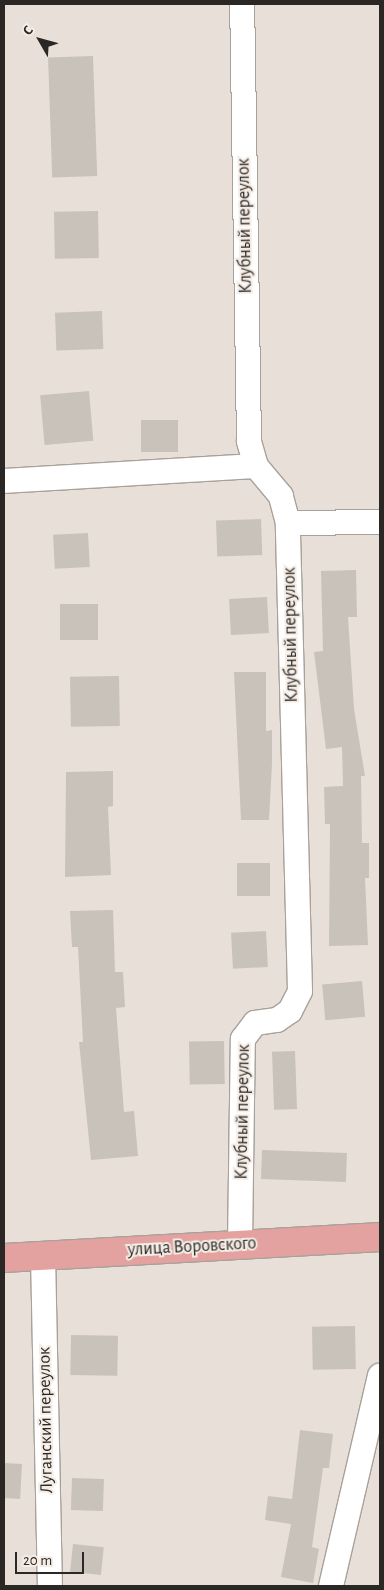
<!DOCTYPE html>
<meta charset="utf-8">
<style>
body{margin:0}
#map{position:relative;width:384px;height:1590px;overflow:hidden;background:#e7dfd8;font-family:"Alegreya Sans",sans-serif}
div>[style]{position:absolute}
.building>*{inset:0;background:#c9c2bb;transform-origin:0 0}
.roads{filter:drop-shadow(1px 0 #a8a19a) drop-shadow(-1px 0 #a8a19a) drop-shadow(0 1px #a8a19a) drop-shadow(0 -1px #a8a19a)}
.minor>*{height:24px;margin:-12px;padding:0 12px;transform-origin:12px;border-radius:12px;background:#fff}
.major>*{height:28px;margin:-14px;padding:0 14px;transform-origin:14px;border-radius:14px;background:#e3a1a0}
span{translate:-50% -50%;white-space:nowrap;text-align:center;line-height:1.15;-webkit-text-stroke:4px #f4ece5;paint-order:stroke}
.street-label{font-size:18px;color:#2a2724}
.frame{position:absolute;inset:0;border:5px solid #2a2724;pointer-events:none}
.north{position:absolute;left:15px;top:15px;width:50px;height:50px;-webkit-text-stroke:4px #f4ece5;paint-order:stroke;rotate:308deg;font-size:14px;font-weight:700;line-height:20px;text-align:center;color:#2a2724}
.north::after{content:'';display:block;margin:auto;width:18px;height:22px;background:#2a2724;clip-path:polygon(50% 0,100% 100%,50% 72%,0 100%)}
.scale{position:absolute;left:15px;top:1552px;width:69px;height:22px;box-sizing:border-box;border:2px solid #2a2724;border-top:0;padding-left:6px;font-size:15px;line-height:18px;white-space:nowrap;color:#2a2724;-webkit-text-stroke:4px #f4ece5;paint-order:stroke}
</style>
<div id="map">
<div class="building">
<i style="left:93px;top:56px;width:120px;height:45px;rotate:88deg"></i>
<i style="left:98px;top:211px;width:47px;height:44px;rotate:89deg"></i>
<i style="left:102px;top:311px;width:38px;height:47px;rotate:88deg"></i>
<i style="left:89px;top:391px;width:50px;height:49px;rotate:85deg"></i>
<i style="left:141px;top:420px;width:37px;height:32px"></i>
<i style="left:261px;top:519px;width:36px;height:45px;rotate:88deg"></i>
<i style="left:88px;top:533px;width:34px;height:35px;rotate:87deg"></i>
<i style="clip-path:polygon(356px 570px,357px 617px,348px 617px,354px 709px,365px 776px,361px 776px,362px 843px,369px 843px,369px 878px,365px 878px,368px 945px,329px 946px,330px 824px,325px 824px,324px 787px,343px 786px,342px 747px,326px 749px,314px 652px,323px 651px,321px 571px)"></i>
<i style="left:267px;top:597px;width:36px;height:38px;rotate:87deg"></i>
<i style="left:60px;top:604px;width:38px;height:36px"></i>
<i style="clip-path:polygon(234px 672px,266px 672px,266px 731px,272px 730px,272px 764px,269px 820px,241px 820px)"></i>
<i style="left:119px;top:676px;width:50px;height:49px;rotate:89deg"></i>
<i style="clip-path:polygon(113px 771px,113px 806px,108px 807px,111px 875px,65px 877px,66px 772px)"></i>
<i style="left:237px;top:863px;width:33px;height:33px"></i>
<i style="clip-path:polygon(113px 910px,115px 972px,123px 972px,125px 1007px,116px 1008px,124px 1112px,134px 1111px,138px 1156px,91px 1160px,79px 1042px,83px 1042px,78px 947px,72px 947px,70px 911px)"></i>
<i style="left:266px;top:931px;width:36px;height:35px;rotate:87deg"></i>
<i style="left:362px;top:981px;width:36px;height:40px;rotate:85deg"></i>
<i style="left:224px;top:1041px;width:43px;height:35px;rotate:89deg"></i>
<i style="left:295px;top:1051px;width:58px;height:23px;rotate:88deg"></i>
<i style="left:262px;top:1150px;width:85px;height:29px;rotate:2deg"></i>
<i style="left:355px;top:1326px;width:43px;height:43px;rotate:89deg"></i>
<i style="left:71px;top:1335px;width:47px;height:40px;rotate:1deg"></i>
<i style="clip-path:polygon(300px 1430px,333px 1434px,329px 1468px,323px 1468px,312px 1547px,319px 1549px,313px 1583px,281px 1577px,291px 1524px,265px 1520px,268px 1496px,292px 1499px)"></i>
<i style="left:4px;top:1463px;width:18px;height:35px;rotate:3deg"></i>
<i style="left:72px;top:1478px;width:32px;height:32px;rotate:2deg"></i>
<i style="left:73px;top:1544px;width:31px;height:28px;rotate:6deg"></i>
</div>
<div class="roads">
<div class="minor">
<i style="left:4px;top:481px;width:252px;rotate:-3.4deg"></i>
<i style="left:288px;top:523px;width:92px;rotate:-0.6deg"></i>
<i style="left:240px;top:1244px;width:205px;rotate:-89.2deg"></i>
<i style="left:243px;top:1039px;width:20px;rotate:-53deg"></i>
<i style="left:255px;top:1023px;width:22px;rotate:-8deg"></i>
<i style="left:277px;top:1020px;width:16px;rotate:-35deg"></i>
<i style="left:290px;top:1011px;width:22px;rotate:-63deg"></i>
<i style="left:300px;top:991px;width:468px;rotate:-91.5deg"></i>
<i style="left:288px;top:523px;width:28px;rotate:-105deg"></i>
<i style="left:281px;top:496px;width:39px;rotate:-130deg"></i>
<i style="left:256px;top:466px;width:26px;rotate:-106deg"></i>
<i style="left:249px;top:441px;width:437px;rotate:-90.9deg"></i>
<i style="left:43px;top:1255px;width:331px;rotate:88.8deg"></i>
<i style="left:331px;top:1586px;width:216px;rotate:-76.9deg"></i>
</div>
<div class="major">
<i style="left:4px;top:1258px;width:377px;rotate:-3.2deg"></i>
</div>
</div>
<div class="street-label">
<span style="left:245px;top:226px;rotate:-91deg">Клубный переулок</span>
<span style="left:291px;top:635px;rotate:-91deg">Клубный переулок</span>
<span style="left:243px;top:1112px;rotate:-89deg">Клубный переулок</span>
<span style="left:192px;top:1247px;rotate:-3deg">улица Воровского</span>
<span style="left:46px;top:1420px;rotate:-91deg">Луганский переулок</span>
</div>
<div class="frame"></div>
<div class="north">С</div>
<div class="scale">20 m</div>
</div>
